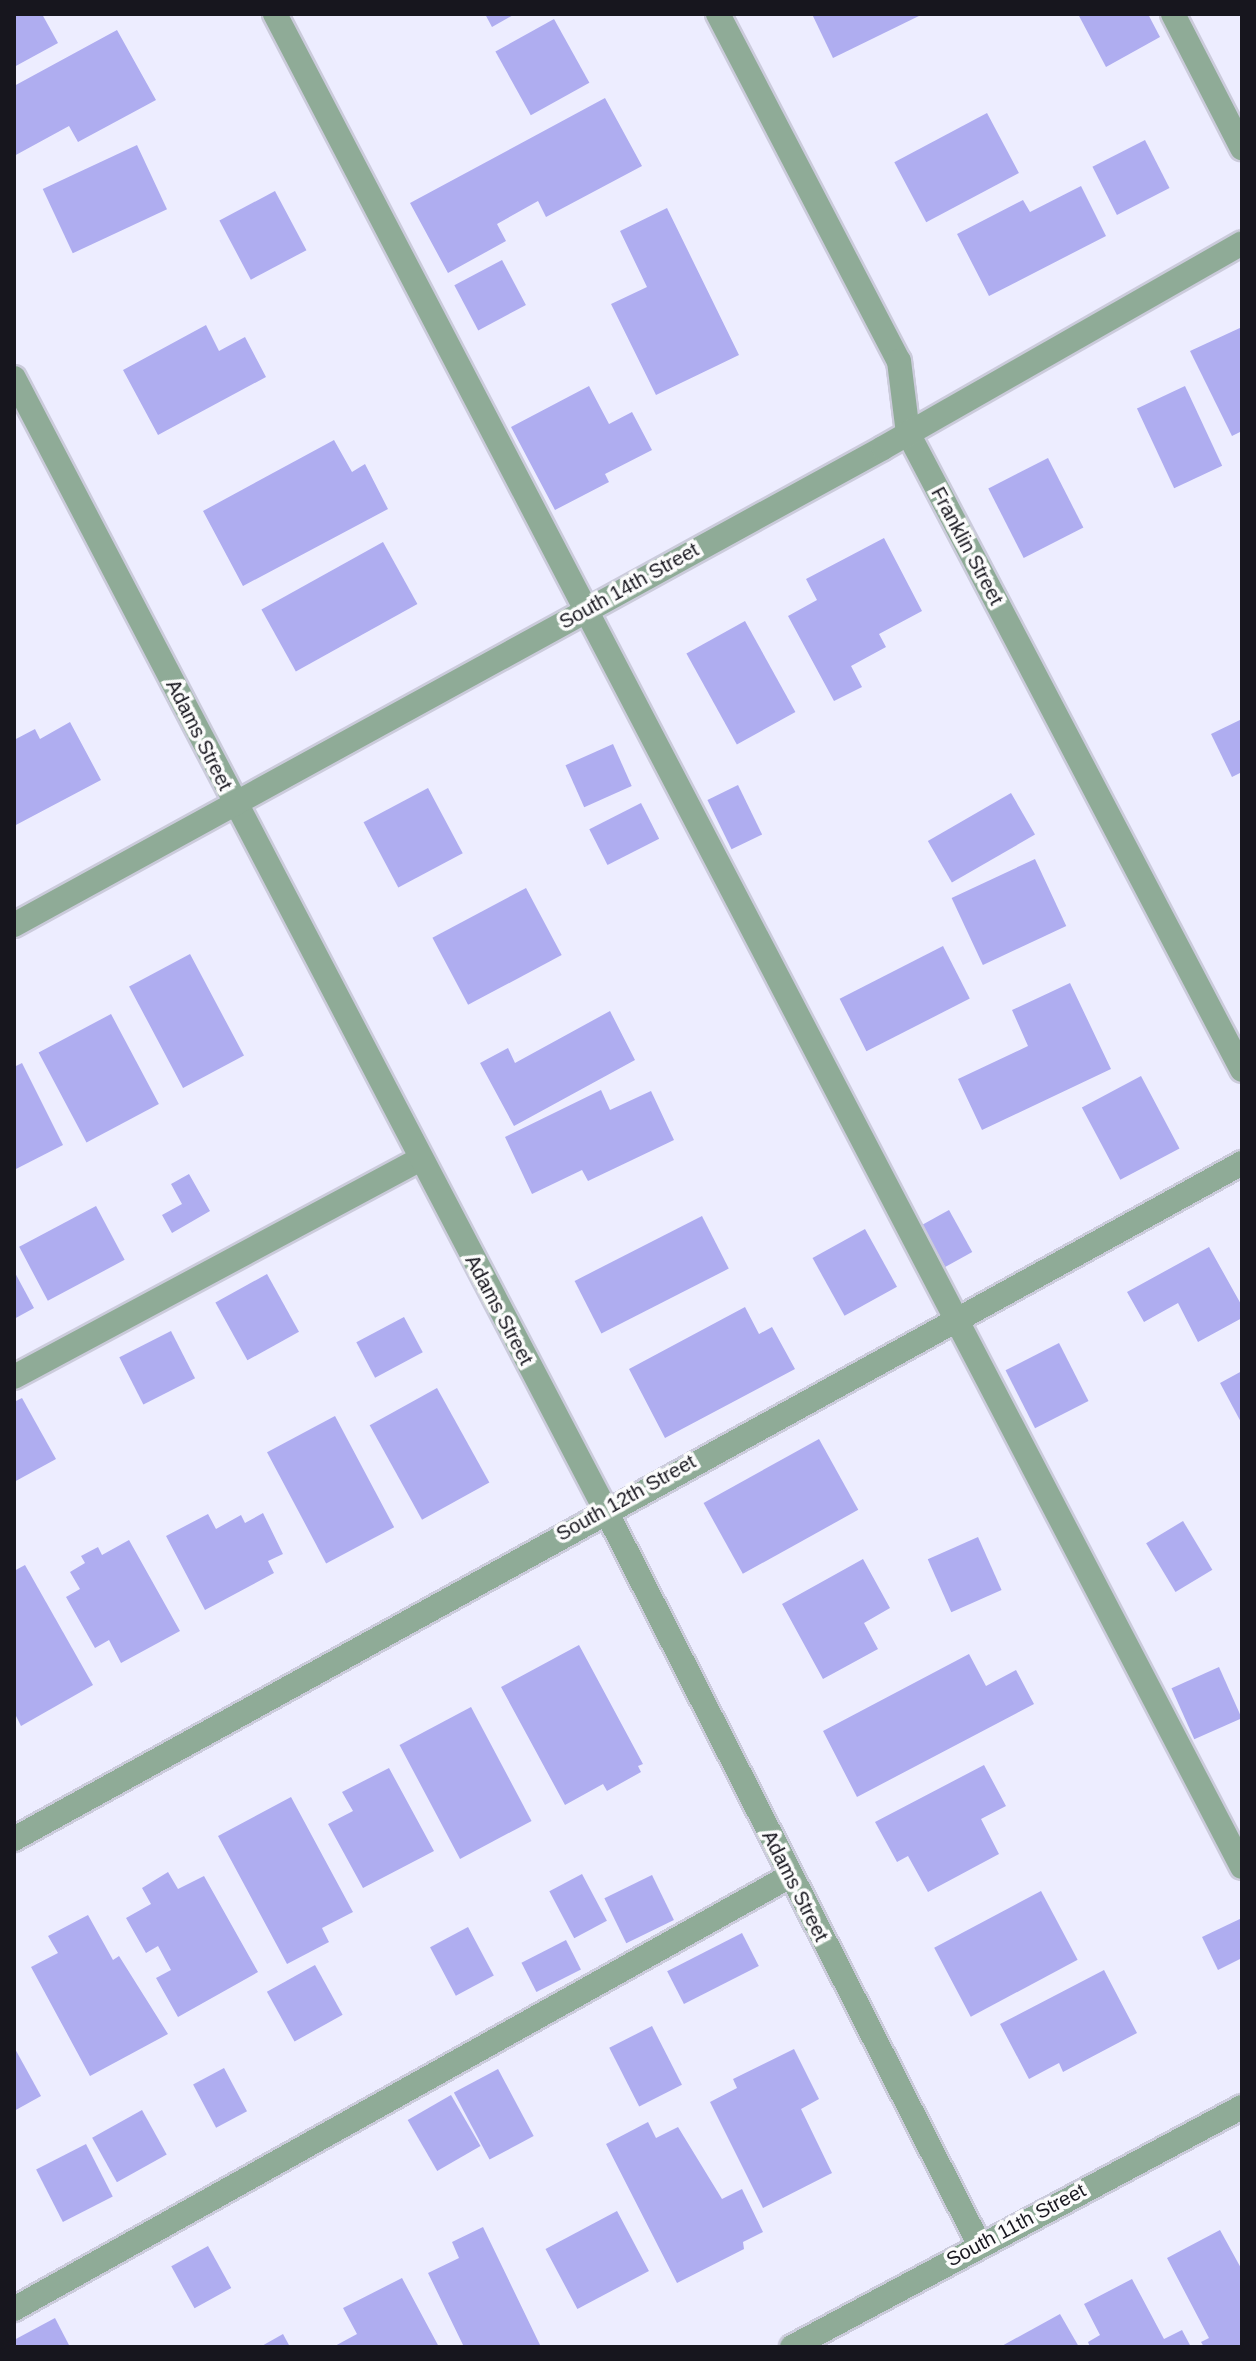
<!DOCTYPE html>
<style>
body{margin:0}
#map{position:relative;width:1256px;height:2361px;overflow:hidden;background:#ededff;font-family:Helvetica,sans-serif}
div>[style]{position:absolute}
.building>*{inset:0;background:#afadf0;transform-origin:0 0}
.roads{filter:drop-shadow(2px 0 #cbcbdb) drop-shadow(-2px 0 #cbcbdb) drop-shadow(0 2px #cbcbdb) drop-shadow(0 -2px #cbcbdb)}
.lane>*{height:24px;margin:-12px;padding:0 12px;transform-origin:12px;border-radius:12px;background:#8fab97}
.street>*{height:24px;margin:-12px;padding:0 12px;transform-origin:12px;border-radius:12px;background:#8fab97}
span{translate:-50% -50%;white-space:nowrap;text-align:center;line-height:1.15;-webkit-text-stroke:7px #fcfcfc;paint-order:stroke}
.street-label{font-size:20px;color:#17161e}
.frame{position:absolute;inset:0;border:16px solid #17161e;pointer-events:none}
</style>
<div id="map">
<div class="building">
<i style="clip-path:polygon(14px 14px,42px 14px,58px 43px,14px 67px)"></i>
<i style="clip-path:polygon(485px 14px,515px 14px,492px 27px)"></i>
<i style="clip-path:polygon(812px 14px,923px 14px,833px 58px)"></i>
<i style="clip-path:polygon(1078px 14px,1148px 14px,1160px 37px,1106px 67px)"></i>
<i style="left:554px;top:19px;width:73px;height:67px;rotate:61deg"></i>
<i style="clip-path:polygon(117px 30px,156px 100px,78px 142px,69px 126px,14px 156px,14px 86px)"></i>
<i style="clip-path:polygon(605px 98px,642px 166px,546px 217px,538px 201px,497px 224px,506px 241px,448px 273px,410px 203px)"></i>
<i style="left:987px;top:113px;width:68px;height:105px;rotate:62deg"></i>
<i style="left:1145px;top:140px;width:54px;height:59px;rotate:63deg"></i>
<i style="left:137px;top:145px;width:71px;height:104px;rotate:65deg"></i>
<i style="clip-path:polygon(1081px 186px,1106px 236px,989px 296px,957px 234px,1023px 200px,1030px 212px)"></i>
<i style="left:275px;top:191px;width:67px;height:63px;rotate:62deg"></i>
<i style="clip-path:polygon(667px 208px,739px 355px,656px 395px,611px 304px,647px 287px,620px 231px)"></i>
<i style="left:502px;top:260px;width:51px;height:54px;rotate:62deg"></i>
<i style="clip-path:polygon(206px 325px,219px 351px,245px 337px,266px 377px,158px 435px,123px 370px)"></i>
<i style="clip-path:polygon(1242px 327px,1242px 431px,1232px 436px,1190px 351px)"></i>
<i style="clip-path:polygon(589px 386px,609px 424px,632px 412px,652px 450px,605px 474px,609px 482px,555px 510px,511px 427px)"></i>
<i style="left:1185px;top:386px;width:88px;height:53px;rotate:65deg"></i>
<i style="clip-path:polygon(334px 440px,352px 472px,365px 464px,388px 509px,243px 586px,203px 511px)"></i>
<i style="left:1048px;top:458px;width:78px;height:67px;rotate:63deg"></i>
<i style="clip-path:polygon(884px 538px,922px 611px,879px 634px,886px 647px,851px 666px,862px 687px,834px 701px,788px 616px,817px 600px,806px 579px)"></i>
<i style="left:383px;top:542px;width:71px;height:139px;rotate:61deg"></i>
<i style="left:745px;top:621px;width:104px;height:67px;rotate:61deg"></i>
<i style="clip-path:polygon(1242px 719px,1242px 772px,1232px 777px,1211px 734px)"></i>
<i style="clip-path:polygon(70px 722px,101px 780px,14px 826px,14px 740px,35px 729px,40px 739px)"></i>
<i style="left:613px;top:744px;width:46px;height:52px;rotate:66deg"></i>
<i style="left:738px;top:785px;width:55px;height:34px;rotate:64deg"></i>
<i style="left:428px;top:788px;width:74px;height:73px;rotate:62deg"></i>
<i style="left:1011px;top:793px;width:48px;height:96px;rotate:60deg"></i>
<i style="left:641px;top:803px;width:40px;height:58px;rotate:63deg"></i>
<i style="left:1035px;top:859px;width:74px;height:92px;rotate:65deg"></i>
<i style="left:526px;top:888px;width:76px;height:106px;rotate:62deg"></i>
<i style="left:943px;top:946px;width:59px;height:116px;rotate:63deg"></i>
<i style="left:190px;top:954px;width:115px;height:69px;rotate:62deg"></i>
<i style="clip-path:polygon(1070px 983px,1111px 1069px,982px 1130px,958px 1079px,1028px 1046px,1012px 1010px)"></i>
<i style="clip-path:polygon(610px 1011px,635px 1060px,514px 1126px,480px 1063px,508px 1048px,515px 1063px)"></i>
<i style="left:111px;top:1014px;width:102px;height:82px;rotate:62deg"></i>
<i style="clip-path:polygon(22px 1063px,63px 1145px,14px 1170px,14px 1067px)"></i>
<i style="left:1141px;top:1076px;width:82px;height:67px;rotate:62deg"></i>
<i style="clip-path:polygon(601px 1090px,610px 1110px,651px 1091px,674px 1140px,588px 1181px,582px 1170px,532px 1194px,505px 1137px)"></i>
<i style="clip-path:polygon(189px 1174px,210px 1211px,172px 1233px,162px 1215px,182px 1204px,171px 1184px)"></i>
<i style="left:96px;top:1206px;width:61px;height:87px;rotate:62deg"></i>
<i style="left:949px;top:1210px;width:48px;height:31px;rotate:61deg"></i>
<i style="left:702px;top:1216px;width:59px;height:143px;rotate:63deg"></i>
<i style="left:865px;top:1229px;width:66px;height:60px;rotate:61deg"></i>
<i style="clip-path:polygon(1209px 1247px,1242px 1306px,1242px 1318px,1198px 1342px,1178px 1303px,1144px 1322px,1127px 1292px)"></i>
<i style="clip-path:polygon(14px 1271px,34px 1308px,14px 1319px)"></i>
<i style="left:267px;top:1274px;width:66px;height:59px;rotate:61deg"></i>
<i style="clip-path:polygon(745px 1307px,759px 1334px,772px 1327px,795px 1369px,665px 1438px,629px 1369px)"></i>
<i style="left:404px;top:1317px;width:40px;height:54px;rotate:62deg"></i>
<i style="left:171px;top:1331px;width:53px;height:58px;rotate:63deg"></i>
<i style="left:1059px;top:1343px;width:65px;height:60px;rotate:63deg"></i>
<i style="clip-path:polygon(1242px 1371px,1242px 1424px,1220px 1383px)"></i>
<i style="left:437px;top:1388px;width:108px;height:77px;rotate:61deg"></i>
<i style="clip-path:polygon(22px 1398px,56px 1459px,14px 1482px,14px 1402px)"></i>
<i style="left:335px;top:1416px;width:126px;height:77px;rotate:62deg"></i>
<i style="left:819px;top:1439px;width:81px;height:132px;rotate:61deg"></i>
<i style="clip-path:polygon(263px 1513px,283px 1554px,268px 1561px,274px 1573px,205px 1610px,166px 1536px,208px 1514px,216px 1529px,241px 1515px,245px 1523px)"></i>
<i style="left:1183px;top:1521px;width:57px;height:43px;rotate:59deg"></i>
<i style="left:978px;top:1537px;width:58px;height:55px;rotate:66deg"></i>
<i style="clip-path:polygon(129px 1540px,180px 1631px,121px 1663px,109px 1640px,95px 1648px,66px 1597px,80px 1589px,70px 1572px,85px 1563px,81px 1556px,98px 1547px,102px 1555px)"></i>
<i style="clip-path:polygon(863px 1559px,890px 1608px,864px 1623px,878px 1649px,823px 1679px,782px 1604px)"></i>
<i style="clip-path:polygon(25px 1565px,93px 1685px,21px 1726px,14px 1712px,14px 1571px)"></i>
<i style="clip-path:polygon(579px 1645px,643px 1764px,638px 1766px,641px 1772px,607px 1791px,603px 1784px,565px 1805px,501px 1687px)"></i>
<i style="clip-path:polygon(969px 1654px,986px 1686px,1016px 1670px,1034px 1704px,857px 1797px,823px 1731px)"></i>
<i style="left:1219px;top:1667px;width:56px;height:52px;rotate:66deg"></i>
<i style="left:471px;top:1707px;width:129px;height:81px;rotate:62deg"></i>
<i style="clip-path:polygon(984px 1765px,1006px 1806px,981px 1819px,999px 1854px,928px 1892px,908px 1856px,897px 1862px,875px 1822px)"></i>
<i style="clip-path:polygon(389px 1768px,434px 1851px,363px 1888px,328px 1824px,353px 1811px,342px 1792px)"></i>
<i style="clip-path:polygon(291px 1797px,353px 1912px,322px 1928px,329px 1942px,287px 1964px,218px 1836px)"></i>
<i style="clip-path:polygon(168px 1872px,178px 1889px,204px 1876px,258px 1972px,178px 2017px,156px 1978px,171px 1970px,158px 1946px,146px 1953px,126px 1918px,151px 1904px,142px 1888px)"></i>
<i style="left:582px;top:1874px;width:53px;height:37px;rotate:62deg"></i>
<i style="left:652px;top:1875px;width:50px;height:53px;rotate:64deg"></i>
<i style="left:1041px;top:1891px;width:78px;height:121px;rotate:62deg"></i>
<i style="clip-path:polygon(88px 1915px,113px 1960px,119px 1956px,168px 2034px,90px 2076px,31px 1967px,58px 1953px,48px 1936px)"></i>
<i style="clip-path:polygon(1242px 1918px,1242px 1958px,1218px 1970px,1202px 1937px)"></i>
<i style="left:468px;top:1927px;width:55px;height:43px;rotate:62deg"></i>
<i style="left:742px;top:1933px;width:37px;height:84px;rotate:63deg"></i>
<i style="left:566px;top:1940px;width:33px;height:50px;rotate:63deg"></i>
<i style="left:315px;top:1965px;width:57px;height:55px;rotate:61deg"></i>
<i style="clip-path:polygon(1104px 1970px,1137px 2033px,1063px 2072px,1059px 2063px,1029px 2079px,1000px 2024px)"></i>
<i style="left:652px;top:2026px;width:66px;height:48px;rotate:63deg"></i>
<i style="clip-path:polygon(14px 2047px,41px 2096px,14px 2111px)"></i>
<i style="clip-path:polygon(794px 2049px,819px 2099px,801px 2109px,832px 2173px,763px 2208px,710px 2102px,737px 2088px,733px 2079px)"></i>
<i style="left:224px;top:2068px;width:49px;height:35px;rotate:62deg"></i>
<i style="left:498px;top:2069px;width:76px;height:50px;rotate:62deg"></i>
<i style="left:451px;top:2095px;width:59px;height:50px;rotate:60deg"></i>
<i style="left:142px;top:2110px;width:51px;height:57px;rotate:61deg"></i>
<i style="clip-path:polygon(648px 2122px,656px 2138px,678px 2127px,722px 2199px,742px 2189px,763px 2232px,743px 2242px,744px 2249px,677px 2283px,606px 2144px)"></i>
<i style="left:86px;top:2144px;width:59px;height:56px;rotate:63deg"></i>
<i style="left:617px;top:2211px;width:68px;height:81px;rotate:62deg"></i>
<i style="clip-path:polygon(483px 2227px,541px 2347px,464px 2347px,428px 2273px,459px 2258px,452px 2242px)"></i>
<i style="clip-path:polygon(1220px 2230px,1242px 2270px,1242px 2347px,1204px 2347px,1201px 2342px,1209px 2338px,1167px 2258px)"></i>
<i style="left:208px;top:2246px;width:48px;height:42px;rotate:61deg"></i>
<i style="clip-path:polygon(402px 2278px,439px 2347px,333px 2347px,357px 2334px,343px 2308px)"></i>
<i style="clip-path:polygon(1132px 2279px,1164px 2339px,1182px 2330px,1191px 2347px,1090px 2347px,1088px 2342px,1100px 2335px,1084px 2304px)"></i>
<i style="clip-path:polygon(1060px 2314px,1079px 2347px,1000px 2347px)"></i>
<i style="clip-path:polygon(55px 2318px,70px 2347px,14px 2347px,14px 2340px)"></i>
<i style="clip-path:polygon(283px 2334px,290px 2347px,260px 2347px)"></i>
</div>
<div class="roads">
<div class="lane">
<i style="left:275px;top:14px;width:2090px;rotate:62.44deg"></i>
<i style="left:1173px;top:14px;width:151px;rotate:62.8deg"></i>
<i style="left:14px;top:1377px;width:461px;rotate:-28.2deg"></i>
<i style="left:14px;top:2309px;width:889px;rotate:-29.16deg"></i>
</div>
<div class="street">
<i style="left:718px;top:14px;width:391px;rotate:62.5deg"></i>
<i style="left:899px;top:361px;width:73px;rotate:82.9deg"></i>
<i style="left:908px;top:433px;width:719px;rotate:62.33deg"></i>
<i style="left:14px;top:378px;width:1276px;rotate:62.41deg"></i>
<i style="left:605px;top:1509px;width:825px;rotate:63.03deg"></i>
<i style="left:14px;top:925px;width:991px;rotate:-28.76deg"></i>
<i style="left:883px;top:448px;width:413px;rotate:-29.7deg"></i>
<i style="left:14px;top:1839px;width:1402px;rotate:-28.83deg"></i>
<i style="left:792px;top:2347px;width:510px;rotate:-28.07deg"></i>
</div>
</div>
<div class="street-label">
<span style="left:967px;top:546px;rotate:62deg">Franklin Street</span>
<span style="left:629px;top:586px;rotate:-29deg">South 14th Street</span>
<span style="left:199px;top:735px;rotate:63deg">Adams Street</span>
<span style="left:499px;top:1310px;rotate:62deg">Adams Street</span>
<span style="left:626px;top:1498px;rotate:-29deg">South 12th Street</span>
<span style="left:795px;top:1886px;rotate:63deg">Adams Street</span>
<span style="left:1016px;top:2225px;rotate:-28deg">South 11th Street</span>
</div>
<div class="frame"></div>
</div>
